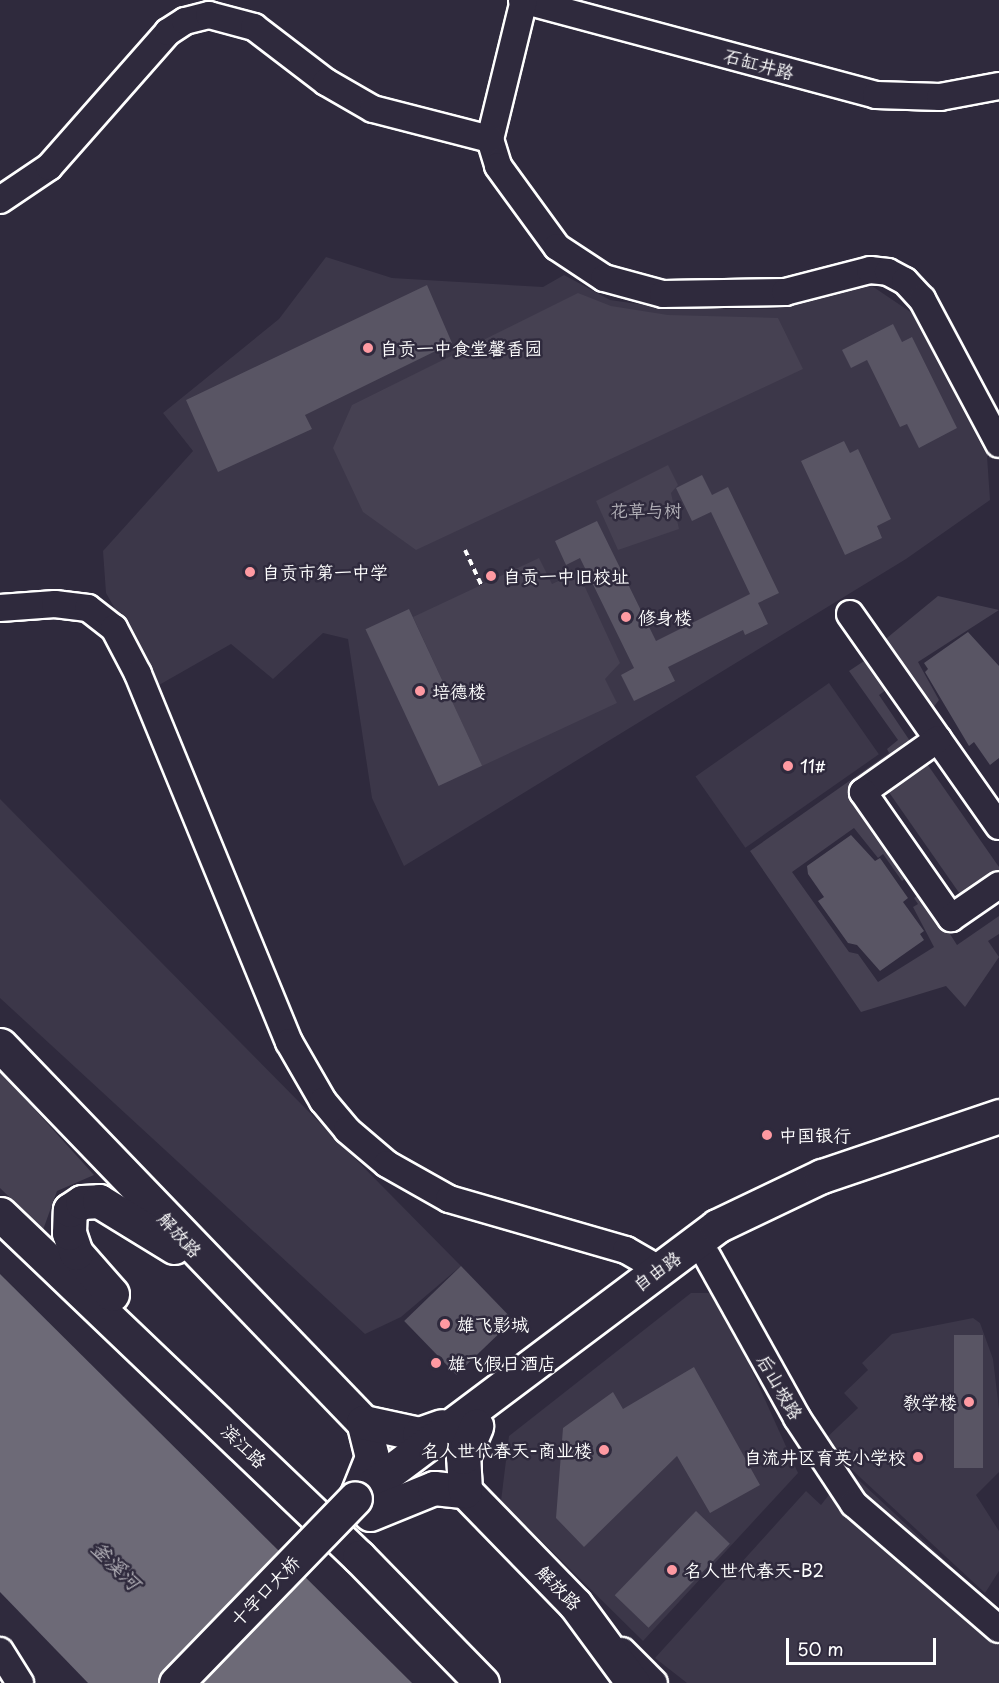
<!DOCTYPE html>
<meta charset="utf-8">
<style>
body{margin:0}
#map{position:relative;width:999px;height:1683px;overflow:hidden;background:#2f2a3d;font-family:"Playpen Sans","LXGW WenKai TC",sans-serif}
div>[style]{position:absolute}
.built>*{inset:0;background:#3c3749;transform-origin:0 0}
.green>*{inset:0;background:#464152}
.water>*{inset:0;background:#6d6a77}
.building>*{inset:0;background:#595564;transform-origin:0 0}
.path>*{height:4px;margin-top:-2px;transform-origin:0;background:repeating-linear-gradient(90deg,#fff 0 6px,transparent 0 10.5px)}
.roads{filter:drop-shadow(2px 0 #fff) drop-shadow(-2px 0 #fff) drop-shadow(0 2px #fff) drop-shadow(0 -2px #fff)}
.minor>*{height:26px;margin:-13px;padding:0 13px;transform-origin:13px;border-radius:13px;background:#2f2a3d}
.major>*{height:33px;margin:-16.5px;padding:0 16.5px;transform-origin:16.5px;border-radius:16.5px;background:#2f2a3d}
.bridges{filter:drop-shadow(2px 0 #fff) drop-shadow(-2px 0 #fff) drop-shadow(0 2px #fff) drop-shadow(0 -2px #fff)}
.major-bridge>*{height:33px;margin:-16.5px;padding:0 16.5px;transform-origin:16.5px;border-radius:16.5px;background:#2f2a3d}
.dots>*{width:16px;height:16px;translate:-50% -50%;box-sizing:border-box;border:3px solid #2f2a3d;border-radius:50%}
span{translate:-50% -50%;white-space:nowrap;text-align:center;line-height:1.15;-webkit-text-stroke:5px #2f2a3d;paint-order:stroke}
.street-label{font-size:18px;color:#fff}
.poi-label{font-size:18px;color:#fff}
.left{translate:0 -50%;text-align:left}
.right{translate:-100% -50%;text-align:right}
.park-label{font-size:18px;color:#b5b3ba}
.water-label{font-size:20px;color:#b6b4bb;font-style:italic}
.scale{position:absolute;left:786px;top:1638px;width:150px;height:27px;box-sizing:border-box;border:3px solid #fff;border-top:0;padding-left:8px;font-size:18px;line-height:21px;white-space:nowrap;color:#fff;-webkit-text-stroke:4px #2f2a3d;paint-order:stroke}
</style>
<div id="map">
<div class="built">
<i style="clip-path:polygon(326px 257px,392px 278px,543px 287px,564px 275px,610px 300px,673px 309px,776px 309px,866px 282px,912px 313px,987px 456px,990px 500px,906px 559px,404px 866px,372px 798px,348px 639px,323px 633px,273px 679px,231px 644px,159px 685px,106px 593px,103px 551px,193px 451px,163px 413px,279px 319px)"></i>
<i style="left:829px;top:683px;width:87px;height:163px;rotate:55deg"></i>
<i style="clip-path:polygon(0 799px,461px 1266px,401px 1317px,365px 1334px,0 998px)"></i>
<i style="clip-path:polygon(691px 1293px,717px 1293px,798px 1473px,643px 1641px,501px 1501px,509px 1436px)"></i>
<i style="clip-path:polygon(973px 1318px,980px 1323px,993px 1359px,999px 1409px,999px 1472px,976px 1495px,999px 1531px,999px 1571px,985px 1593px,822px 1442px,858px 1408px,844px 1393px,868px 1370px,862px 1363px,892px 1334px)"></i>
<i style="clip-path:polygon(848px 1470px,999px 1611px,999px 1683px,687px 1683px,655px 1658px,806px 1491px,821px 1505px)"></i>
</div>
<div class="green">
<i style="clip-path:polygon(578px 293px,611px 306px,668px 315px,778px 318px,803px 369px,416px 550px,363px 512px,333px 448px,352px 405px)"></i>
<i style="clip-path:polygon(668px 465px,678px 485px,671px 493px,679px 529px,618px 550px,596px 501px)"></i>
<i style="clip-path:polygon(539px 558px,552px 584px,578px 572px,620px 663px,605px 679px,617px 703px,482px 766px,413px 617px)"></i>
<i style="clip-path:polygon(938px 596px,999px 610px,918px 662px,939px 700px,928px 714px,882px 642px)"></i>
<i style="clip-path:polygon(867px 659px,893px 685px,879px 695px,912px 744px,852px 792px,910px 875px,902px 881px,883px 854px,878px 858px,854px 828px,792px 872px,849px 952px,858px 954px,878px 982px,934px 947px,913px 907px,918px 904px,914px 898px,923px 892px,957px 945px,999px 916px,999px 934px,988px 941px,999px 957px,965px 1007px,946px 986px,861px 1012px,750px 851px,889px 753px,887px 749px,898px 740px,849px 671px)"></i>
<i style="clip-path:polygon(925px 761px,999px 867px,999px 874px,962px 897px,886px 788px)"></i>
<i style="clip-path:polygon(0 1071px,94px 1175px,57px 1191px,43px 1230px,0 1188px)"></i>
</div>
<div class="water">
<i style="clip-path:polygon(0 1274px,412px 1683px,88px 1683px,0 1592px)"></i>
</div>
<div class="building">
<i style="clip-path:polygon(427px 285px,452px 343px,305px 415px,312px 429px,218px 472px,186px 400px)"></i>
<i style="clip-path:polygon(893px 324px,902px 342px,912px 337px,957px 428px,919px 448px,907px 424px,900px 427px,867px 360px,851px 368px,842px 350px)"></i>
<i style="clip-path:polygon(844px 441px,850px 453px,858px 449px,891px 519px,877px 526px,882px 538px,845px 555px,801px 461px)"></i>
<i style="clip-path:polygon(702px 475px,712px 495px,728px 487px,779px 593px,758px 603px,768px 624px,745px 635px,743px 630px,668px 667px,675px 681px,634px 701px,621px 675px,634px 668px,580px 558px,566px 565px,555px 541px,597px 521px,656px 641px,750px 594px,711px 512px,692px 521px,676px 488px)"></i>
<i style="left:409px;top:609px;width:173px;height:48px;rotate:65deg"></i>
<i style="clip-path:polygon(968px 632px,999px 666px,999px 758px,990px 765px,974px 742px,969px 746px,925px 672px,928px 669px,924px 663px)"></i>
<i style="clip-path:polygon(851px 835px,875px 861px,880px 858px,908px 898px,903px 902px,924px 931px,920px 934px,924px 940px,880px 971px,857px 945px,848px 943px,818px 901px,824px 897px,808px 874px,807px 866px)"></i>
<i style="left:461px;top:1266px;width:75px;height:79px;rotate:46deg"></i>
<i style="left:954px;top:1335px;width:29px;height:133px"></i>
<i style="clip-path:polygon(694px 1367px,760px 1485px,710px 1513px,677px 1456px,584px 1547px,556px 1518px,563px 1428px,613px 1392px,623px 1409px)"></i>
<i style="left:696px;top:1511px;width:47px;height:117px;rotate:44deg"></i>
</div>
<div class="path">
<i style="left:465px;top:550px;width:38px;rotate:65deg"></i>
</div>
<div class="roads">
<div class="minor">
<i style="left:522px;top:0;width:367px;rotate:15deg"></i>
<i style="left:876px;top:95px;width:64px;rotate:1.8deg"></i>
<i style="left:940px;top:97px;width:60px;rotate:-10.6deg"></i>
<i style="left:524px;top:0;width:143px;rotate:103.7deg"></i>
<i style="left:490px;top:139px;width:28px;rotate:73deg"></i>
<i style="left:498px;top:166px;width:100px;rotate:53.9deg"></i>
<i style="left:557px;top:247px;width:56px;rotate:33.4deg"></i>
<i style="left:604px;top:278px;width:61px;rotate:15.2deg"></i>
<i style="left:663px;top:294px;width:122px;rotate:-0.9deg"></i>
<i style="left:785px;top:292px;width:88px;rotate:-14.5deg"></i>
<i style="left:870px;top:270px;width:18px;rotate:6deg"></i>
<i style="left:888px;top:272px;width:19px;rotate:28deg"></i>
<i style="left:905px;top:281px;width:25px;rotate:47deg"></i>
<i style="left:922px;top:299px;width:164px;rotate:62deg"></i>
<i style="left:0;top:200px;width:59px;rotate:-34deg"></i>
<i style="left:49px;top:167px;width:180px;rotate:-48.6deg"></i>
<i style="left:168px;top:32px;width:20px;rotate:-33deg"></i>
<i style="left:185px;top:21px;width:25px;rotate:-14deg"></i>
<i style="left:209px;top:15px;width:47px;rotate:14.9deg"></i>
<i style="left:254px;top:27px;width:91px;rotate:37.4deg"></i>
<i style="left:326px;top:82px;width:54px;rotate:29.9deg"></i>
<i style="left:373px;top:109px;width:121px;rotate:14.4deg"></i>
<i style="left:0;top:608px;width:55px;rotate:-4.2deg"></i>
<i style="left:55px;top:604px;width:33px;rotate:7deg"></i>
<i style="left:88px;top:608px;width:33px;rotate:38deg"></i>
<i style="left:114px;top:628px;width:52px;rotate:62.4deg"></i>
<i style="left:138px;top:674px;width:398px;rotate:67.7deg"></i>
<i style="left:289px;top:1042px;width:68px;rotate:60deg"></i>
<i style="left:323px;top:1101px;width:38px;rotate:50deg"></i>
<i style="left:347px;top:1130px;width:52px;rotate:40.4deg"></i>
<i style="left:387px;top:1164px;width:71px;rotate:29.4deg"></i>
<i style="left:449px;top:1199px;width:184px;rotate:16.1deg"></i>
<i style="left:626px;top:1250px;width:38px;rotate:30deg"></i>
<i style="left:850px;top:614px;width:259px;rotate:54.9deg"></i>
<i style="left:938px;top:739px;width:92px;rotate:144.8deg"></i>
<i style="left:863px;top:792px;width:154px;rotate:55.1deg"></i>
<i style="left:951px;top:918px;width:58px;rotate:-34.5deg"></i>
<i style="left:707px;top:1256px;width:185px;rotate:60.9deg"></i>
<i style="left:797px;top:1418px;width:103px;rotate:56.5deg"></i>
<i style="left:854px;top:1504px;width:191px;rotate:40.8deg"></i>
<i style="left:0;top:1651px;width:38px;rotate:58deg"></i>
<i style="left:622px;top:1651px;width:45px;rotate:45deg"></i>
</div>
<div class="major">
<i style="left:0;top:1045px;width:523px;rotate:46.08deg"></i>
<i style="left:0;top:1214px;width:497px;rotate:43.7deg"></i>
<i style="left:359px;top:1557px;width:176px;rotate:45.7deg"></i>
<i style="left:112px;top:1294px;width:55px;rotate:-131.3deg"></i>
<i style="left:76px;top:1253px;width:21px;rotate:-109deg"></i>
<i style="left:69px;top:1233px;width:23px;rotate:-88deg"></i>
<i style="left:70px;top:1210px;width:14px;rotate:-34deg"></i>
<i style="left:82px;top:1202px;width:17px;rotate:-3deg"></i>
<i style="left:99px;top:1201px;width:88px;rotate:31.5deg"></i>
<i style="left:465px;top:1491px;width:158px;rotate:45.8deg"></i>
<i style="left:575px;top:1604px;width:98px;rotate:53.7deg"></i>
<i style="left:356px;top:1497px;width:43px;rotate:-68.2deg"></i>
<i style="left:372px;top:1457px;width:36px;rotate:-104deg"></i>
<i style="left:363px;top:1422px;width:57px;rotate:12.1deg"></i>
<i style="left:419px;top:1434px;width:24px;rotate:-19deg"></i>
<i style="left:355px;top:1498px;width:453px;rotate:-36.9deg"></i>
<i style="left:717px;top:1226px;width:116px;rotate:-25.5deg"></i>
<i style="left:822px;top:1176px;width:187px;rotate:-18.7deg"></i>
<i style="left:370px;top:1514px;width:69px;rotate:-22.1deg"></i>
<i style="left:434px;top:1488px;width:31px;rotate:6deg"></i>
<i style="left:465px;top:1491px;width:34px;rotate:-93deg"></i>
<i style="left:463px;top:1457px;width:34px;rotate:-67deg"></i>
</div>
</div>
<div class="bridges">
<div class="major-bridge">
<i style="left:176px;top:1683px;width:257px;rotate:-45.9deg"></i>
</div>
</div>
<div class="dots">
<i style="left:368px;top:348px;background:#ff9aa2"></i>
<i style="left:250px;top:572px;background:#ff9aa2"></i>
<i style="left:491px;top:576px;background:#ff9aa2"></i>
<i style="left:626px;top:617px;background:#ff9aa2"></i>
<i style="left:420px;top:691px;background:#ff9aa2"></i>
<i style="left:788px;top:766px;background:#ff9aa2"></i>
<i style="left:767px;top:1135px;background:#ff9aa2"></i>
<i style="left:445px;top:1324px;background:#ff9aa2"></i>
<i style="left:436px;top:1363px;background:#ff9aa2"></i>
<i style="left:969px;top:1402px;background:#ff9aa2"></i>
<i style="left:604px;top:1450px;background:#ff9aa2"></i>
<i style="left:918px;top:1457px;background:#ff9aa2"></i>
<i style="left:672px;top:1570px;background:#ff9aa2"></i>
</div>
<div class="street-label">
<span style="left:759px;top:64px;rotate:15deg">石缸井路</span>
<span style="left:180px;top:1235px;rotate:47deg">解放路</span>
<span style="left:657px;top:1271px;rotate:-36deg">自由路</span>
<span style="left:780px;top:1387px;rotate:60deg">后山坡路</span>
<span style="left:244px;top:1446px;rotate:44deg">滨江路</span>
<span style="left:559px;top:1588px;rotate:45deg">解放路</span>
<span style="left:265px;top:1591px;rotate:-46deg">十字口大桥</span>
</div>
<div class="poi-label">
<span class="left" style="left:380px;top:348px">自贡一中食堂馨香园</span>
<span class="left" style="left:262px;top:572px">自贡市第一中学</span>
<span class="left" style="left:503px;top:576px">自贡一中旧校址</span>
<span class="left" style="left:638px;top:617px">修身楼</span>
<span class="left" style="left:432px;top:691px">培德楼</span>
<span class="left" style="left:800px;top:766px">11#</span>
<span class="left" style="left:779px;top:1135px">中国银行</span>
<span class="left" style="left:457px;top:1324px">雄飞影城</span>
<span class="left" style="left:448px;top:1363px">雄飞假日酒店</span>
<span class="right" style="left:957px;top:1402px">教学楼</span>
<span class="right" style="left:592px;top:1450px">名人世代春天-商业楼</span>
<span class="right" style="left:906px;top:1457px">自流井区育英小学校</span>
<span class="left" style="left:684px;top:1570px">名人世代春天-B2</span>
</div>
<div class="park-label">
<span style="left:646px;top:510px">花草与树</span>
</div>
<div class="water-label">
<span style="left:116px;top:1565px;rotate:45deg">釜溪河</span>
</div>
<div class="scale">50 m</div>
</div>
